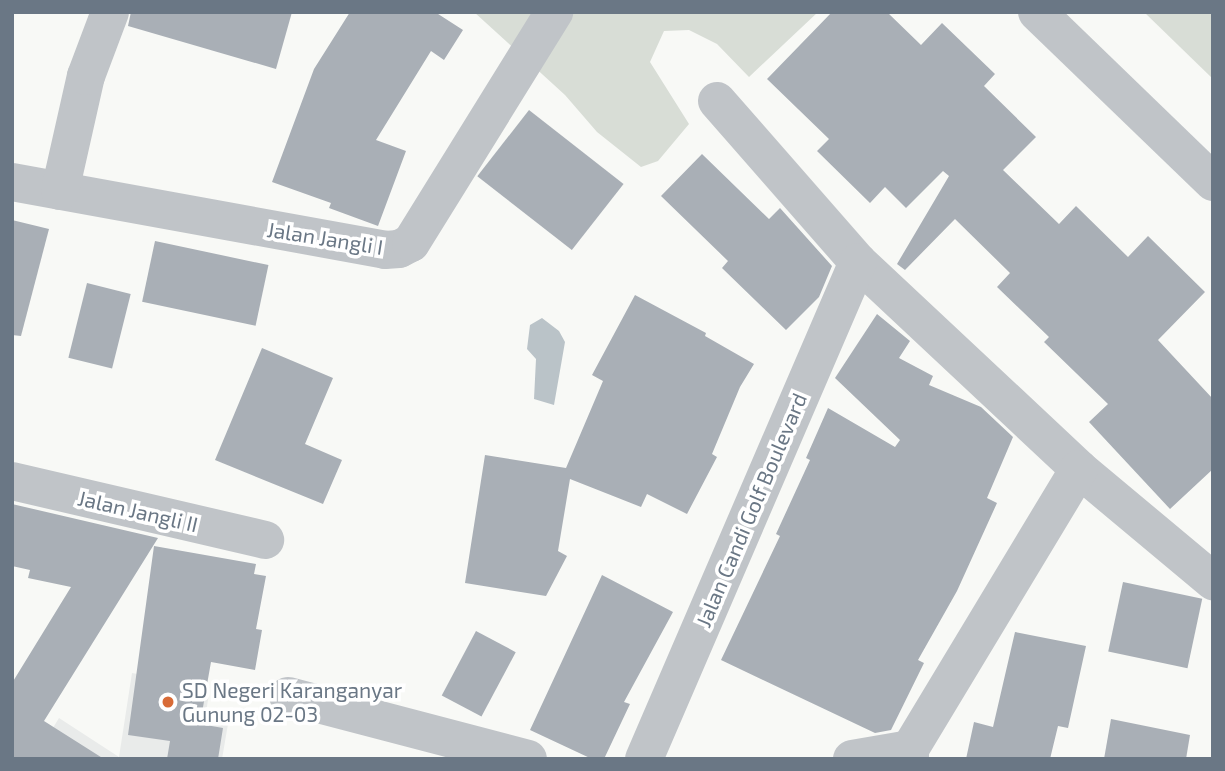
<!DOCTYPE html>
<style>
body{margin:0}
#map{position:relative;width:1225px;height:771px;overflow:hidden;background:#f8f9f6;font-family:"Exo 2",sans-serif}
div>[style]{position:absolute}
.built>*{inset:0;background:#e9ebea}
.green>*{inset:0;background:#d8ddd6}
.water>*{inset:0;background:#bac3c8}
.building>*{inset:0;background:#a9afb6;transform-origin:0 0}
.minor>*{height:38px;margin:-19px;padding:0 19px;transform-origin:19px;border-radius:19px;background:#c0c4c8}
.dots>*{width:19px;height:19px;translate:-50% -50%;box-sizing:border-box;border:4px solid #fff;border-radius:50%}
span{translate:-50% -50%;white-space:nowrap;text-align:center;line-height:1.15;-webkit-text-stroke:7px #fff;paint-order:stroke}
.street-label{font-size:21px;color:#6a7785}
.poi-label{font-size:21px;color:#6a7785}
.left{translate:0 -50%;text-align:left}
.frame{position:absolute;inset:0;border:14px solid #6a7785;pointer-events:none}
</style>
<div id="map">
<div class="built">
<i style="clip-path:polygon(132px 673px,210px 687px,205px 719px,228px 724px,222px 759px,34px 759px,59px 718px,119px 757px)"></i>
</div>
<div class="green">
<i style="clip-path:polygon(474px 12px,818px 12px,749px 77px,717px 44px,689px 30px,664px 31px,650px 62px,689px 124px,658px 161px,641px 167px,597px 132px,565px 95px)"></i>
<i style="clip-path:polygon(1144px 12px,1213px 12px,1213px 79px)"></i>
</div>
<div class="water">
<i style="clip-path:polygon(542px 318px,559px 331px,565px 342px,554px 405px,534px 399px,536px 359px,527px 349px,530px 325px)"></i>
</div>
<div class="building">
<i style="clip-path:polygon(131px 12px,292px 12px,276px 69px,128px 26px)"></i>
<i style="clip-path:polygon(350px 12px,435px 12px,463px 30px,444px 60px,431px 51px,376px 140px,406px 151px,378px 226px,329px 208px,331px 203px,272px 182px,314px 69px)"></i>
<i style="clip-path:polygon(832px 12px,887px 12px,921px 45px,942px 23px,995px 74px,984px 86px,1036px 137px,1003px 170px,1059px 224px,1076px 206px,1128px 257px,1148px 236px,1205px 292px,1158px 340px,1213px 399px,1213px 469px,1170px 509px,1089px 422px,1108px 404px,1044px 342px,1049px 337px,997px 287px,1010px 273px,955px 219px,905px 270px,897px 264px,949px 176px,943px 171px,906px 208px,885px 187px,870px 203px,817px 151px,829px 139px,767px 79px)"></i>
<i style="left:529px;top:110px;width:120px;height:84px;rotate:38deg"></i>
<i style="clip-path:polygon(702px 154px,769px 219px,780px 208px,832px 266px,819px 297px,786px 330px,722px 268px,728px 261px,661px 196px)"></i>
<i style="clip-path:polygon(12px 220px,49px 229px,21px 336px,12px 335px)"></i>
<i style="left:155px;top:241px;width:116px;height:62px;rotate:12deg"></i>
<i style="left:87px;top:283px;width:45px;height:77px;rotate:14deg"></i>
<i style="clip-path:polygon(635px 295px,706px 333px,705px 336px,754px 364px,740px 387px,712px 454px,717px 457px,687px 514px,647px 494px,641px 507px,570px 479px,558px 551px,567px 556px,546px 596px,465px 583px,485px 455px,566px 468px,603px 381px,592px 375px)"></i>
<i style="clip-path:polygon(877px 314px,910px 341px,899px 358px,933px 376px,929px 385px,981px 407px,1013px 437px,987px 498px,997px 503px,957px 591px,918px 660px,924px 663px,891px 730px,875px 733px,721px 660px,780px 536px,776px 534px,810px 460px,806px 458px,828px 408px,895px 447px,900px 440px,835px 378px)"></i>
<i style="clip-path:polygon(262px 348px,333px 378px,305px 444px,342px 460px,323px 504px,215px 460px)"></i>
<i style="clip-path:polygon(12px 504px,158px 538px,44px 721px,104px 759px,12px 759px,12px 683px,71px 587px,28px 578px,30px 570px,12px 566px)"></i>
<i style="clip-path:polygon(154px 546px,256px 564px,254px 574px,266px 576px,256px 629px,262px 630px,255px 670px,211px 662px,200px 724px,223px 728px,218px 759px,167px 759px,170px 741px,128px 735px)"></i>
<i style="clip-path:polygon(602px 575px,673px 612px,624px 702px,630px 704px,604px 759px,592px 759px,530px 730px)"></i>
<i style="left:1123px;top:582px;width:81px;height:71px;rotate:12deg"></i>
<i style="left:476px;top:631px;width:45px;height:73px;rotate:28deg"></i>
<i style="clip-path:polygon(1015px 632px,1086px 646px,1068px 728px,1058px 726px,1050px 759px,966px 759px,974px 722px,993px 727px)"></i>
<i style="clip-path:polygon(1111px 719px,1190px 735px,1186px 759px,1104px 759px)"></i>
</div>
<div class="minor">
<i style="left:1037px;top:12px;width:245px;rotate:44deg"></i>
<i style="left:717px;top:101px;width:214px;rotate:48.8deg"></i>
<i style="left:858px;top:262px;width:303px;rotate:43.1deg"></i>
<i style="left:1079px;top:469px;width:175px;rotate:39.9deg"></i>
<i style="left:12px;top:182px;width:379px;rotate:10.3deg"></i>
<i style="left:385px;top:250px;width:14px;rotate:-4deg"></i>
<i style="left:399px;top:249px;width:13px;rotate:-27deg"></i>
<i style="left:411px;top:243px;width:272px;rotate:-58.2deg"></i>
<i style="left:60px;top:191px;width:118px;rotate:-77.3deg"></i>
<i style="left:86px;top:76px;width:68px;rotate:-69.4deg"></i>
<i style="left:12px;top:481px;width:260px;rotate:13.1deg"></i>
<i style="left:288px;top:696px;width:248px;rotate:14.7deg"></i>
<i style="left:644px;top:759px;width:541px;rotate:-66.7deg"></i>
<i style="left:852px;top:759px;width:59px;rotate:-9.8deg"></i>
<i style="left:910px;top:759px;width:10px;rotate:-90deg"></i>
<i style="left:910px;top:749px;width:327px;rotate:-58.9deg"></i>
</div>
<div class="dots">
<i style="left:168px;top:702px;background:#d86b37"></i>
</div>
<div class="street-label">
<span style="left:325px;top:238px;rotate:9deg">Jalan Jangli I</span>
<span style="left:751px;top:510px;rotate:-67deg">Jalan Candi Golf Boulevard</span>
<span style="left:138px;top:511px;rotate:13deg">Jalan Jangli II</span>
</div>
<div class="poi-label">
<span class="left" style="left:182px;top:702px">SD Negeri Karanganyar<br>Gunung 02-03</span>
</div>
<div class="frame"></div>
</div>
